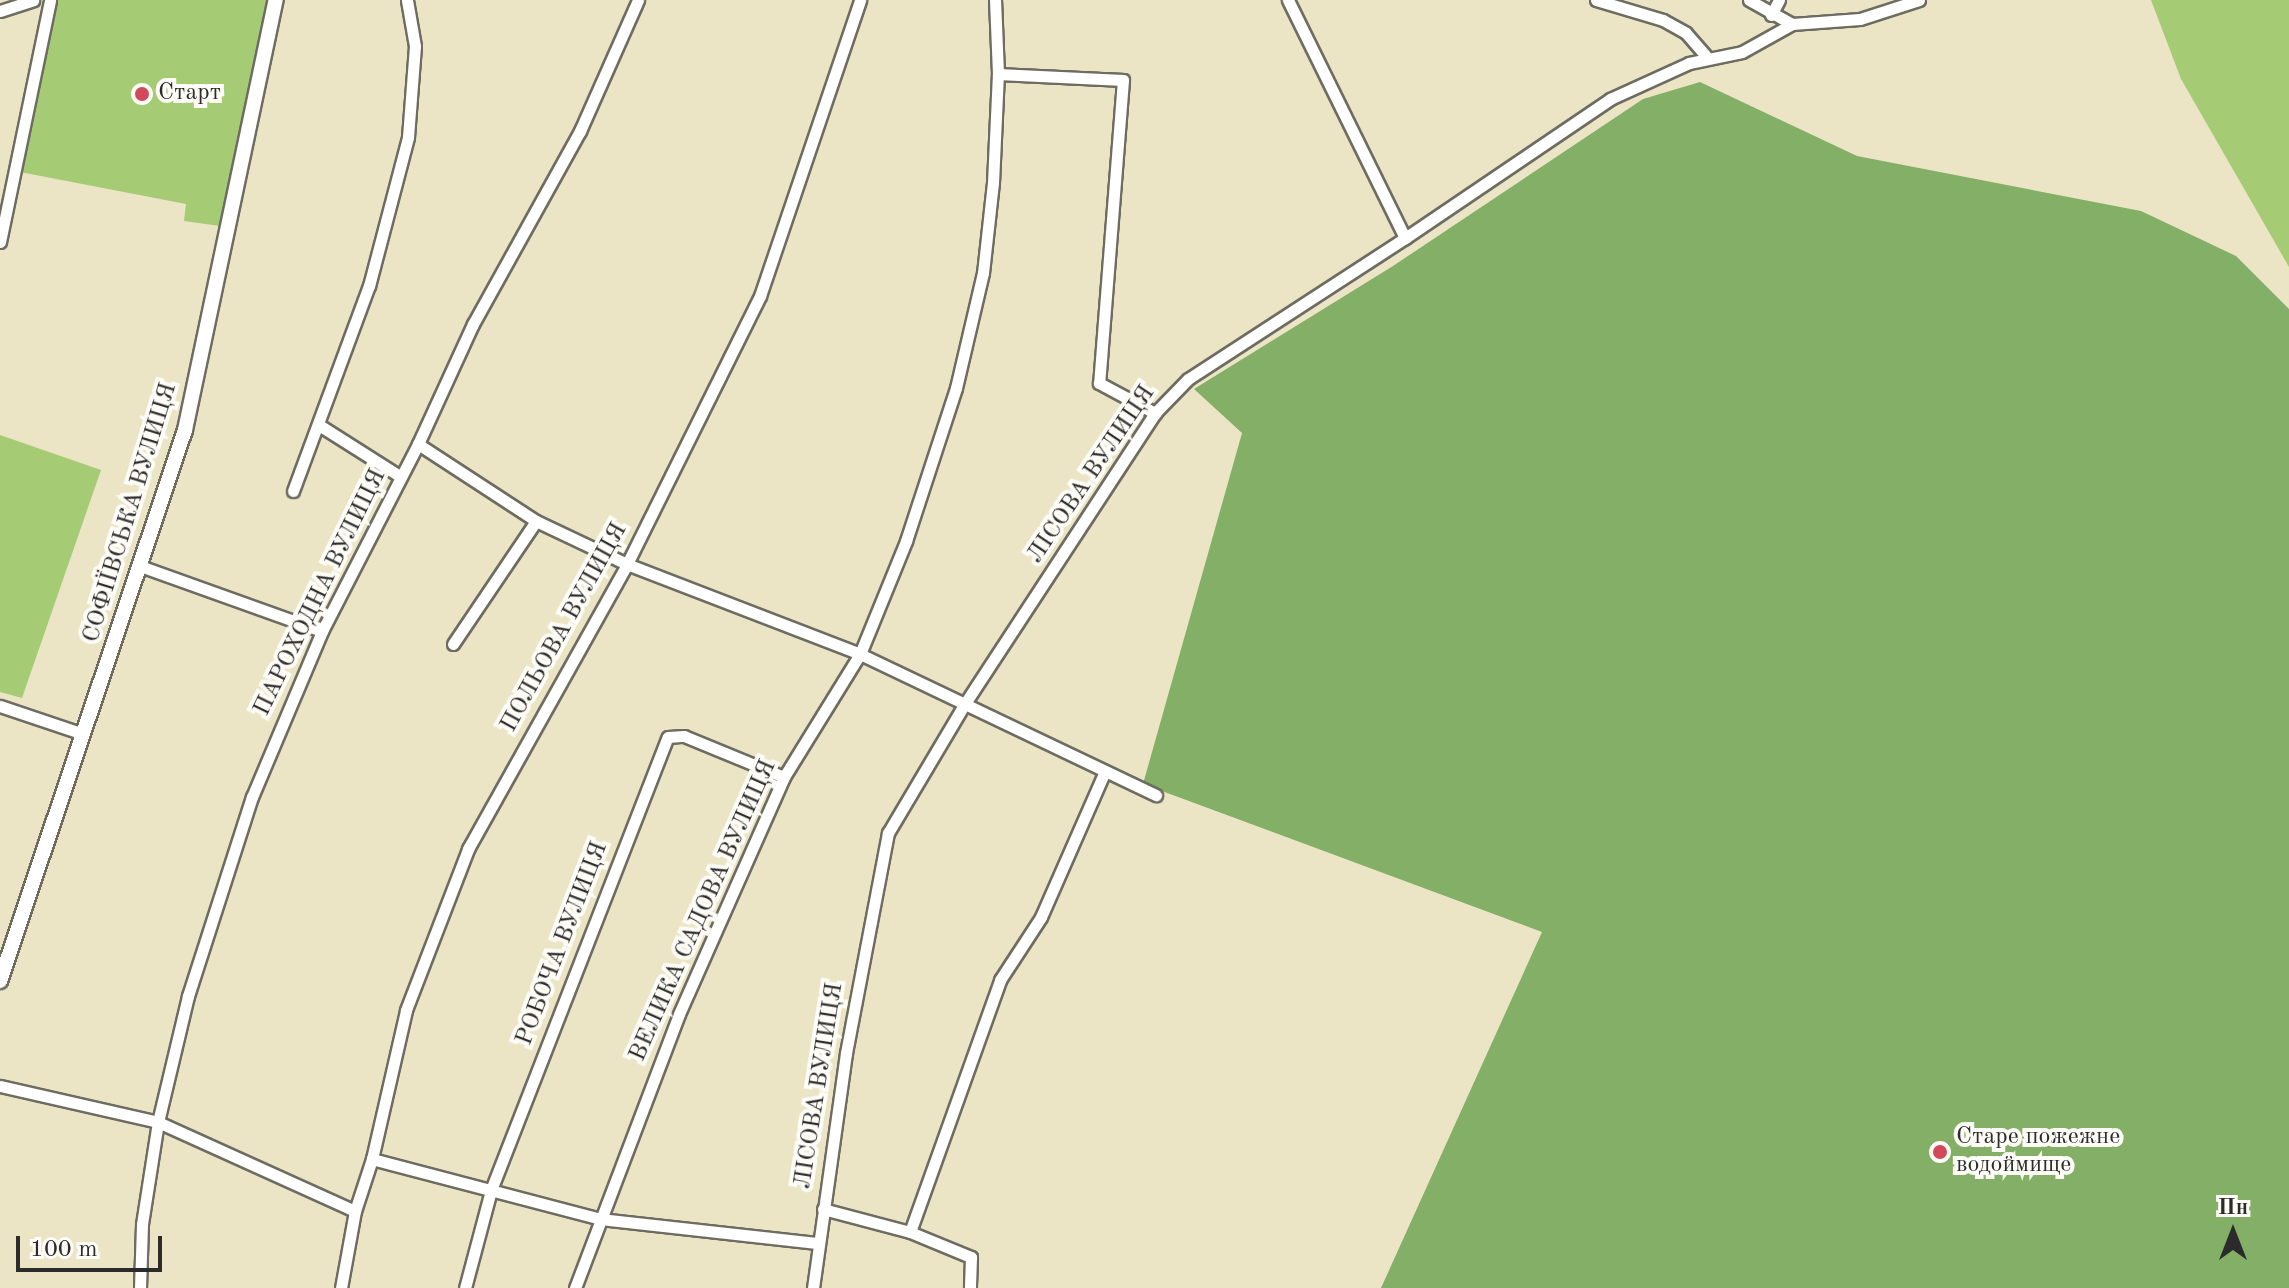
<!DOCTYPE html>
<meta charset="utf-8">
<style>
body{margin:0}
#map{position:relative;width:2289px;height:1288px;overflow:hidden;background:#ebe5c6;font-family:"Old Standard TT",serif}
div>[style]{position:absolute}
.green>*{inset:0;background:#a5cb75}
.forest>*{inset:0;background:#84af66}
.roads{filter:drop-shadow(2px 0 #6e6c61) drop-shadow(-2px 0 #6e6c61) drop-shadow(0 2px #6e6c61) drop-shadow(0 -2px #6e6c61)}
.minor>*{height:11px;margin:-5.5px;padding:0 5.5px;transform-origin:5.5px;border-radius:5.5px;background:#fff}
.tertiary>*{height:14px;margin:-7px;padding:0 7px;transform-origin:7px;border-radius:7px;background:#fff}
.dots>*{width:22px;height:22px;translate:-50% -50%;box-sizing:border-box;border:4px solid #fdfcf7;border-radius:50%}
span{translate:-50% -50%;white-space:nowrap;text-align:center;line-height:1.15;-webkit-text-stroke:8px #fdfcf7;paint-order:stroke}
.poi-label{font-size:24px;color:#2b2b2b}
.left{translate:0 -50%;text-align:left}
.street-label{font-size:24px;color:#2b2b2b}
.north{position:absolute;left:2193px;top:1192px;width:80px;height:80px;-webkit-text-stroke:6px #fdfcf7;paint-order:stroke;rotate:0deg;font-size:22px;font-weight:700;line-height:32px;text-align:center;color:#2b2b2b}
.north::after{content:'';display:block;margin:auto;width:28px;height:36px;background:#2b2b2b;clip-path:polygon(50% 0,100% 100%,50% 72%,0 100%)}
.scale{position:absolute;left:16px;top:1236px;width:146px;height:36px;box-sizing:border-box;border:4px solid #2b2b2b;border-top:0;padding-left:10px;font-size:24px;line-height:28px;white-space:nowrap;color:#2b2b2b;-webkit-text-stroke:6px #fdfcf7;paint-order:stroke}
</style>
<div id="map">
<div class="green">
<i style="clip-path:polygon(56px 0,268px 0,220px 226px,184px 221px,186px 204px,20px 172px)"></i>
<i style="clip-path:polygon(2151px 0,2289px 0,2289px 267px,2181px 79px)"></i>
<i style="clip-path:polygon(0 435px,101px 470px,22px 698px,0 692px)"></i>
</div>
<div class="forest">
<i style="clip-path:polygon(1700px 82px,1857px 156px,2141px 211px,2236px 256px,2289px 309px,2289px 1288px,1381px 1288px,1542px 932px,1143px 784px,1242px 433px,1194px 389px,1393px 266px,1643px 99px)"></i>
</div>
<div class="roads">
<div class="minor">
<i style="left:1288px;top:0;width:265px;rotate:63.8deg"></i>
<i style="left:1596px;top:0;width:70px;rotate:16.6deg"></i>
<i style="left:1663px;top:20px;width:26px;rotate:29deg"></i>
<i style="left:1686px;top:33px;width:30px;rotate:49deg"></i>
<i style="left:1749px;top:0;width:49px;rotate:29.2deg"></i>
<i style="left:0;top:11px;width:35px;rotate:-18deg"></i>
<i style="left:1771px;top:15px;width:17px;rotate:-62deg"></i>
<i style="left:998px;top:74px;width:125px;rotate:2.7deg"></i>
<i style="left:1123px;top:80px;width:304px;rotate:94.5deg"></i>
<i style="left:1099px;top:383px;width:64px;rotate:28.2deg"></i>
<i style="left:0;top:242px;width:247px;rotate:-78.3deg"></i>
<i style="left:319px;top:425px;width:97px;rotate:32.4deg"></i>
<i style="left:418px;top:444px;width:141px;rotate:33.1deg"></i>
<i style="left:536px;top:521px;width:101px;rotate:25.3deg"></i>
<i style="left:627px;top:564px;width:250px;rotate:21.1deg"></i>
<i style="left:860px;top:654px;width:328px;rotate:25.5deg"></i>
<i style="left:293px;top:491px;width:219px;rotate:-69.7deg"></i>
<i style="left:369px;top:286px;width:154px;rotate:-75.3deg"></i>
<i style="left:408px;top:137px;width:91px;rotate:-85.6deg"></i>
<i style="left:415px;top:46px;width:47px;rotate:-99.9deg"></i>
<i style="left:140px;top:566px;width:193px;rotate:19.7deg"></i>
<i style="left:453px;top:644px;width:148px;rotate:-56deg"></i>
<i style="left:0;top:706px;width:88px;rotate:18.6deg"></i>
<i style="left:0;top:1086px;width:162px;rotate:12.8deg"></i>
<i style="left:158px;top:1122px;width:216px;rotate:24.3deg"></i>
<i style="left:372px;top:1159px;width:236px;rotate:14.7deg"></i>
<i style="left:600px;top:1219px;width:218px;rotate:6.3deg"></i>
<i style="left:823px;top:1209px;width:90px;rotate:14.8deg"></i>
<i style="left:910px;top:1232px;width:66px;rotate:22.3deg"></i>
<i style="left:971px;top:1257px;width:31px;rotate:92deg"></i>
<i style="left:910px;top:1232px;width:268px;rotate:-70.3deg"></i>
<i style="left:1000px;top:980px;width:75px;rotate:-56.9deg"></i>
<i style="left:1041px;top:917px;width:159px;rotate:-66.3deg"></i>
<i style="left:140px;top:1288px;width:64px;rotate:-88.2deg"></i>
<i style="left:142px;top:1224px;width:103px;rotate:-81.1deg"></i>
<i style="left:158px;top:1122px;width:130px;rotate:-76.6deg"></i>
<i style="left:188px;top:996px;width:209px;rotate:-72.2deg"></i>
<i style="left:252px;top:797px;width:180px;rotate:-67.1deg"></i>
<i style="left:322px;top:631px;width:210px;rotate:-62.8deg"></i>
<i style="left:418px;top:444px;width:132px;rotate:-65.4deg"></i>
<i style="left:473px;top:324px;width:221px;rotate:-61deg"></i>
<i style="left:580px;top:131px;width:143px;rotate:-66.1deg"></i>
<i style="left:341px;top:1288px;width:78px;rotate:-79.7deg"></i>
<i style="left:355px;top:1211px;width:55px;rotate:-71.9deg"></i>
<i style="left:372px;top:1159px;width:153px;rotate:-77.1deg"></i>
<i style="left:406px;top:1010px;width:173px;rotate:-68.9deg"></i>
<i style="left:468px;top:849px;width:326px;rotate:-60.8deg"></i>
<i style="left:627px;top:564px;width:299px;rotate:-63.6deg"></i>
<i style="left:760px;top:296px;width:312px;rotate:-71.3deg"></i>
<i style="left:465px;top:1288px;width:101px;rotate:-75.1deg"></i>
<i style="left:491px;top:1190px;width:486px;rotate:-68.7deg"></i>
<i style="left:668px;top:737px;width:16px;rotate:-4deg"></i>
<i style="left:684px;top:736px;width:108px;rotate:22.3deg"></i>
<i style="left:575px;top:1288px;width:293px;rotate:-69.2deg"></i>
<i style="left:679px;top:1014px;width:259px;rotate:-66.1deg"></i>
<i style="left:784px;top:777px;width:145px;rotate:-58.3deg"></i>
<i style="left:860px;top:654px;width:122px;rotate:-67.8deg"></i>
<i style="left:906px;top:541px;width:161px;rotate:-71.9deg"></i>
<i style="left:956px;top:388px;width:118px;rotate:-76.8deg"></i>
<i style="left:983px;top:273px;width:91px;rotate:-83.7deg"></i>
<i style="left:993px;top:183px;width:109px;rotate:-87.4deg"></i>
<i style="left:998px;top:74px;width:74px;rotate:-92.3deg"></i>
<i style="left:813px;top:1288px;width:237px;rotate:-82deg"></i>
<i style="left:846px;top:1053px;width:224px;rotate:-79.2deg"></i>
<i style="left:888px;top:833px;width:149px;rotate:-59.3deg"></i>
<i style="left:964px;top:705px;width:349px;rotate:-56.8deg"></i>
<i style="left:1155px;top:413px;width:47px;rotate:-45.9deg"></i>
<i style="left:1188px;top:379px;width:259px;rotate:-33deg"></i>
<i style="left:1405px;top:238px;width:248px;rotate:-34.1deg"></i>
<i style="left:1610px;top:99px;width:87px;rotate:-24.5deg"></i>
<i style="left:1689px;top:63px;width:54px;rotate:-11.7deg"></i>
<i style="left:1742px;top:52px;width:57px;rotate:-29.2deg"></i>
<i style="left:1792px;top:24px;width:68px;rotate:-4.2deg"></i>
<i style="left:1860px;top:19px;width:62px;rotate:-17.9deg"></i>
</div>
<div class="tertiary">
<i style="left:0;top:981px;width:581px;rotate:-71.44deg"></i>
<i style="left:185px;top:430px;width:440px;rotate:-78.1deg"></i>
</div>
</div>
<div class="dots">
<i style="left:142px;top:94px;background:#d1495b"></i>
<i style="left:1940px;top:1152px;background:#d1495b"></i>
</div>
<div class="poi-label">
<span class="left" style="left:158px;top:94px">Старт</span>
<span class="left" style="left:1956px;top:1152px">Старе пожежне<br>водоймище</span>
</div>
<div class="street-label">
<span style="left:1092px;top:475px;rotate:-56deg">ЛІСОВА ВУЛИЦЯ</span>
<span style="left:131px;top:513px;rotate:-73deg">СОФІЇВСЬКА ВУЛИЦЯ</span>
<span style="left:321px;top:593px;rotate:-64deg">ПАРОХОДНА ВУЛИЦЯ</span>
<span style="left:565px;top:628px;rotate:-61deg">ПОЛЬОВА ВУЛИЦЯ</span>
<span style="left:704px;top:911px;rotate:-66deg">ВЕЛИКА САДОВА ВУЛИЦЯ</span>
<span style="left:563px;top:944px;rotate:-69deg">РОБОЧА ВУЛИЦЯ</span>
<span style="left:820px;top:1086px;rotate:-81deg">ЛІСОВА ВУЛИЦЯ</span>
</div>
<div class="north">Пн</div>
<div class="scale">100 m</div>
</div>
